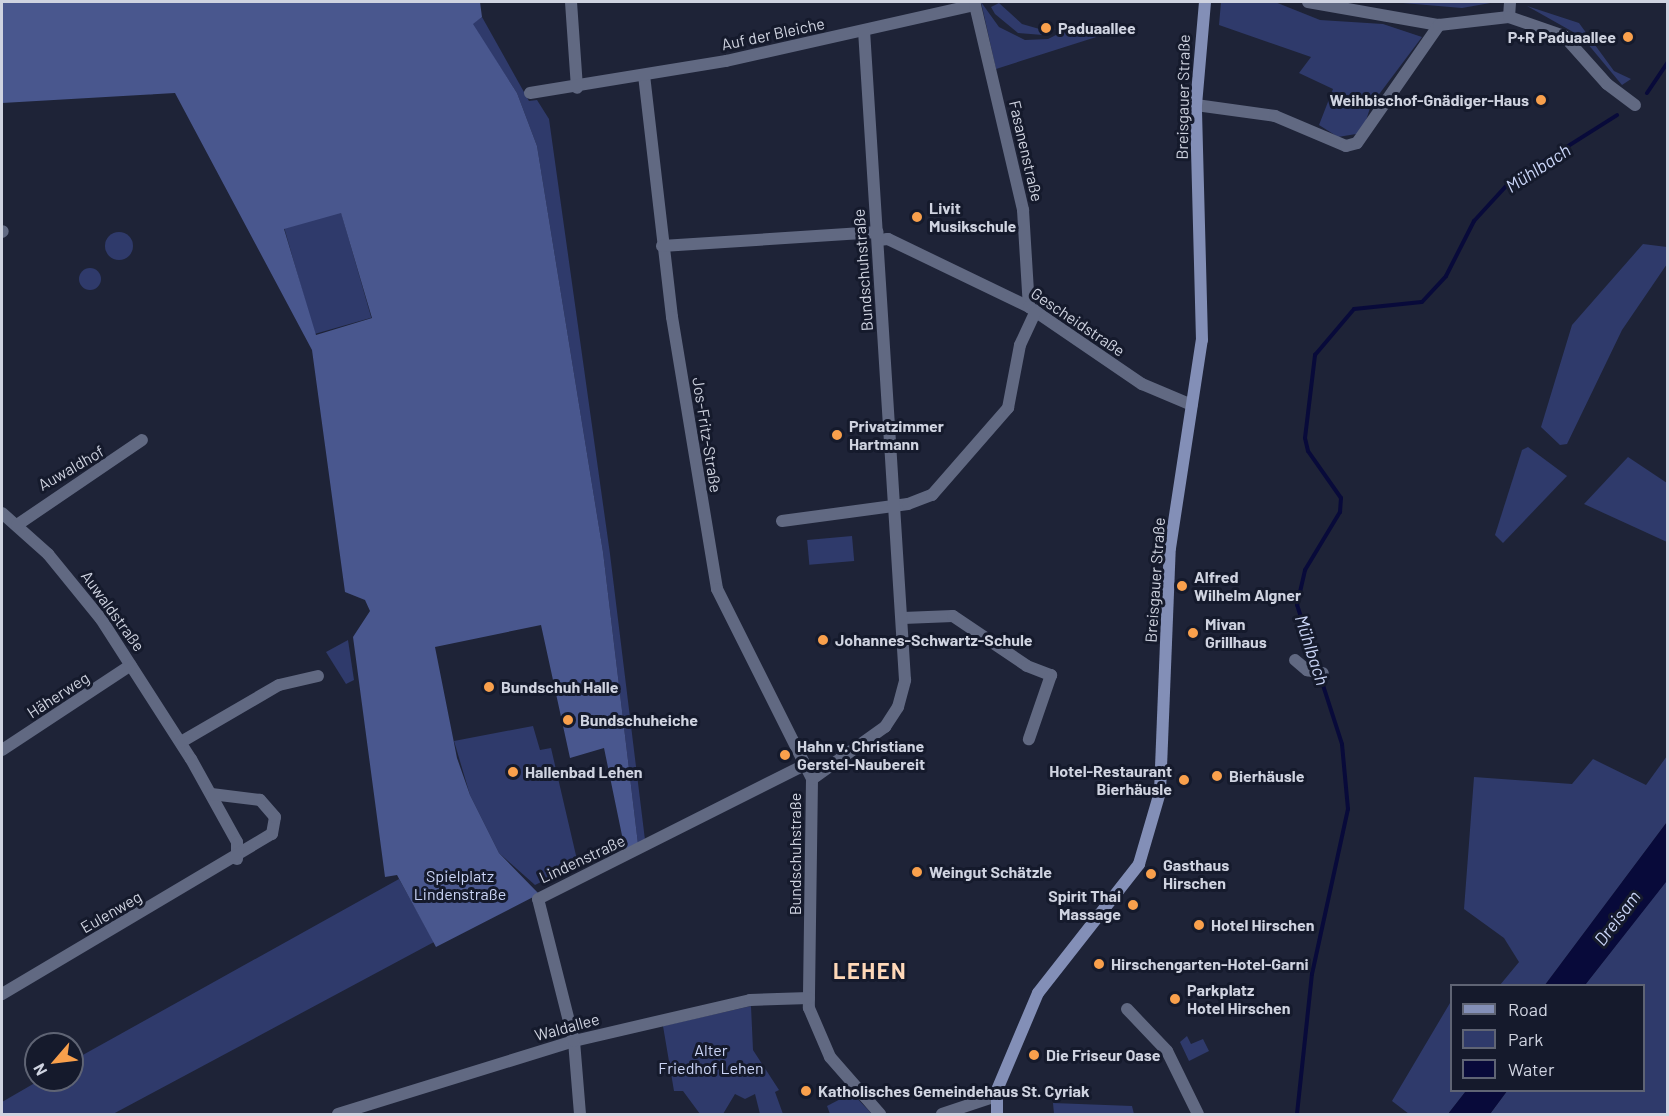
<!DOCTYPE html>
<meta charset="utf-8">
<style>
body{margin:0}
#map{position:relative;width:1669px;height:1116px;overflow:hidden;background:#1e2337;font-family:Barlow,sans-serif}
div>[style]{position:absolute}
.green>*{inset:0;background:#2f3a6b;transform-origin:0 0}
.round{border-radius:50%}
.forest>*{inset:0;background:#49578e}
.water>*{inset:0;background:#080a3a}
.stream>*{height:4px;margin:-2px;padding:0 2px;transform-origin:2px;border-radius:2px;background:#080a3a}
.street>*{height:12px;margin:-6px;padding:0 6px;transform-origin:6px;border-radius:6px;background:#616982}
.secondary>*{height:12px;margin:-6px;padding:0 6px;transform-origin:6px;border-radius:6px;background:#838fb7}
.dots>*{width:16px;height:16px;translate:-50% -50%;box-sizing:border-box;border:3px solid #151a2c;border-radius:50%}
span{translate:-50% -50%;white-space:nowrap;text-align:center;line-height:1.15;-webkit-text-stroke:6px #151a2c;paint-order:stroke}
.poi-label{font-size:16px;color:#cfd3e0;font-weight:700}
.left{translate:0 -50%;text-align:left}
.right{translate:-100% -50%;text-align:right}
.street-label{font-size:16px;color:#cfd3e0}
.park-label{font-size:16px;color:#cbd5f7}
.water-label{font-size:18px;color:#cad5f7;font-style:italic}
.district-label{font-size:22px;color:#fed8b8;font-weight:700;letter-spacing:1.5px}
.frame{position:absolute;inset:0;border:3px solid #cfd3e0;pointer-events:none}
.legend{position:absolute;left:1450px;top:984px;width:195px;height:108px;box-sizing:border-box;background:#151a2c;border:2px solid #5f6474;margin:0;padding:8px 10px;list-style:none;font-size:18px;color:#cfd3e0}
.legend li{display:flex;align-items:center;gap:12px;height:30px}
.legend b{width:30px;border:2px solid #5f6474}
.north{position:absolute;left:24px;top:1032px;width:60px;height:60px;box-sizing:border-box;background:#151a2c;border:2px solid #5f6474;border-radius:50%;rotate:242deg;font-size:16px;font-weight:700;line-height:24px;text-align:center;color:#cfd3e0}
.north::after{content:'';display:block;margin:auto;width:21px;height:27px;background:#f9a04c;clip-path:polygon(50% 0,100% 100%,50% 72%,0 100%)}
</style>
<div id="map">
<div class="green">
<i style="clip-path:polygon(981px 2px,999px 27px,1025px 40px,1048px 39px,1078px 24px,1083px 31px,1110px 27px,1112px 32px,996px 69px)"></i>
<i style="clip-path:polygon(1221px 2px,1275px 2px,1320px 20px,1383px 24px,1422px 37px,1371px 105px,1362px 133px,1338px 137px,1319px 125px,1333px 89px,1299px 73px,1311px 57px,1219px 25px)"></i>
<i style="clip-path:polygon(1391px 2px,1496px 2px,1462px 8px)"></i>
<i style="clip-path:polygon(999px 3px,1022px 24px,1050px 32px,1062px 26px,1043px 35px,1018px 33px,995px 14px,991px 7px)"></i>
<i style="clip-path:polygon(1527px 6px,1579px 23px,1614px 71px,1631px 79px,1622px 85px,1582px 37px)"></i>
<i style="clip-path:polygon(482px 17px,529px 101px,537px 100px,549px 119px,610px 554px,645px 840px,638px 844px,603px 552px,537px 146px,517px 93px,472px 24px)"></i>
<i style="left:341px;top:212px;width:110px;height:59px;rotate:74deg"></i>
<i class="round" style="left:105px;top:232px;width:28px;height:28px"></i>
<i style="clip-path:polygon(1643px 244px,1667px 247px,1667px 264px,1622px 330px,1567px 444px,1560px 445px,1541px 427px,1572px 325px)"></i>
<i class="round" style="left:79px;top:268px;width:22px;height:22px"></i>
<i style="clip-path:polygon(1528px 447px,1567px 476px,1503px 543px,1495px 535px,1522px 450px)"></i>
<i style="clip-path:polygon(1628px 457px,1667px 483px,1667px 542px,1584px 504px)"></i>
<i style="left:852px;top:536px;width:25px;height:45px;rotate:85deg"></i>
<i style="clip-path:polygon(348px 640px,354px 680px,346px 684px,326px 652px)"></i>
<i style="clip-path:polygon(533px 726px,540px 750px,551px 748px,578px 864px,535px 885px,499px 853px,470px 795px,454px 741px)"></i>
<i style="clip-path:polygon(1667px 756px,1667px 822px,1545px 985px,1500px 985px,1519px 962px,1504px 938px,1464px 909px,1474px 777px,1572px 784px,1593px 759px,1646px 785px)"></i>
<i style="clip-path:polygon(399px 879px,434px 942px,113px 1114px,2px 1114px,2px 1102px,40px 1080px,72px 1080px,72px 1061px)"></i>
<i style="clip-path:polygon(1667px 880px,1667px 1114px,1490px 1114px,1507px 1091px,1644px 1090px,1644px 986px,1585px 985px)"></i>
<i style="clip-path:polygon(1450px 1003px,1452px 1090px,1466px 1091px,1448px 1114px,1409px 1114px,1392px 1101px)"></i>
<i style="clip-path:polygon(751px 1006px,753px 1050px,779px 1090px,775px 1092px,783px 1114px,760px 1114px,755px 1094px,745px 1099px,735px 1094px,723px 1114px,700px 1114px,683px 1091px,674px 1091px,663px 1026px)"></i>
<i style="clip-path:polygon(1187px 1036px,1191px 1044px,1203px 1039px,1209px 1051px,1189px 1061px,1180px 1042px)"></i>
<i style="clip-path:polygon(852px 1093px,872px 1114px,830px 1114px,827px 1106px)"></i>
<i style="clip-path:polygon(1053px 1103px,1132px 1106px,1134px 1114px,1054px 1114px)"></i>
</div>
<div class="forest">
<i style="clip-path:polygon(evenodd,2px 2px,480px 2px,482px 17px,473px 24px,517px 93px,537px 146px,603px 552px,638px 844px,625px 850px,604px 748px,570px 758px,541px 625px,435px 647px,457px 758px,470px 795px,499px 853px,539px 894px,436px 947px,397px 875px,385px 877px,353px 637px,370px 611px,365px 600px,345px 592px,312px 350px,175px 93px,2px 103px,2px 2px,341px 213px,372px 318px,316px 335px,284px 229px,341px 213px)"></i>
</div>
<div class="water">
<i style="clip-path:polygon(1667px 822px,1666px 882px,1585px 985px,1545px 985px)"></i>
<i style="clip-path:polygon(1466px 1091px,1466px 1090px,1507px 1091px,1490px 1114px,1448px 1114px)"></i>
</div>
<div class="stream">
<i style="left:1647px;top:93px;width:37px;rotate:-56deg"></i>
<i style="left:1297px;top:1114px;width:141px;rotate:-83.9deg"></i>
<i style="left:1312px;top:974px;width:169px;rotate:-77.7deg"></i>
<i style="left:1348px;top:809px;width:65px;rotate:-95.3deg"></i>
<i style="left:1342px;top:744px;width:146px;rotate:-107.9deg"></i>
<i style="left:1297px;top:605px;width:36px;rotate:-77deg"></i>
<i style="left:1305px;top:570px;width:68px;rotate:-58.9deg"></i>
<i style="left:1340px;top:512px;width:14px;rotate:-86deg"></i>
<i style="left:1341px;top:498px;width:57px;rotate:-125.1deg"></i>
<i style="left:1308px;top:451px;width:13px;rotate:-103deg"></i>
<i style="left:1305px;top:438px;width:84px;rotate:-83.1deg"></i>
<i style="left:1315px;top:355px;width:60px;rotate:-49.7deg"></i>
<i style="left:1354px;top:309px;width:68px;rotate:-5.9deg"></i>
<i style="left:1422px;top:302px;width:35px;rotate:-47deg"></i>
<i style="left:1446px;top:276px;width:62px;rotate:-63deg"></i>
<i style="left:1474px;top:221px;width:50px;rotate:-47.4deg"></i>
<i style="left:1508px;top:184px;width:129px;rotate:-32.3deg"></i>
</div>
<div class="street">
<i style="left:571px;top:2px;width:86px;rotate:86deg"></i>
<i style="left:1308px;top:2px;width:133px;rotate:10deg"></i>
<i style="left:1509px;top:17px;width:15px;rotate:-86deg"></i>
<i style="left:644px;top:75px;width:244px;rotate:83.4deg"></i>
<i style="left:672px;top:317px;width:276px;rotate:80.6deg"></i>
<i style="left:717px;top:589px;width:212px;rotate:63.4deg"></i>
<i style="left:812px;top:779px;width:229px;rotate:90.8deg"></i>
<i style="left:809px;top:1008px;width:53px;rotate:66.8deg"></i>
<i style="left:830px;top:1057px;width:76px;rotate:48.7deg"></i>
<i style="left:530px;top:93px;width:199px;rotate:-9.3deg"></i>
<i style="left:726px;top:61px;width:255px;rotate:-12.7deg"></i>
<i style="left:975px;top:5px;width:211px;rotate:76.8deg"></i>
<i style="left:1023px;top:210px;width:97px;rotate:86.5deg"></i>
<i style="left:1196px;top:105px;width:80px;rotate:7.9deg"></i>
<i style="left:1275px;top:116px;width:77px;rotate:22.9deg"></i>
<i style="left:1346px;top:146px;width:11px;rotate:-15deg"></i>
<i style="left:1357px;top:143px;width:144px;rotate:-55.2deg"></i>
<i style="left:1439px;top:25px;width:70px;rotate:-6.5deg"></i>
<i style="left:1509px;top:17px;width:58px;rotate:19.1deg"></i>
<i style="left:1564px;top:36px;width:64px;rotate:48.1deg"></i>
<i style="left:1607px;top:84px;width:35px;rotate:37deg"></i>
<i style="left:2px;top:232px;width:1px;rotate:-45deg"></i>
<i style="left:878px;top:240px;width:10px;rotate:-6deg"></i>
<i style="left:888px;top:239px;width:157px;rotate:25.7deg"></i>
<i style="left:1029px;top:307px;width:137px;rotate:34.3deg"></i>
<i style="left:1142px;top:384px;width:54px;rotate:22.8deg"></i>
<i style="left:662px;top:246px;width:216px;rotate:-3.7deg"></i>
<i style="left:2px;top:513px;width:62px;rotate:41.7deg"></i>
<i style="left:48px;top:554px;width:84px;rotate:50.8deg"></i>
<i style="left:101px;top:619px;width:166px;rotate:57.3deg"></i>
<i style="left:191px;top:759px;width:95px;rotate:61deg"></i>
<i style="left:237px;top:842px;width:17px;rotate:90deg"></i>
<i style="left:782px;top:521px;width:127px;rotate:-7.7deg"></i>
<i style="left:908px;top:504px;width:26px;rotate:-21deg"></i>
<i style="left:932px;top:495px;width:116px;rotate:-48.9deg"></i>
<i style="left:1008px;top:408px;width:64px;rotate:-79.2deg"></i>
<i style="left:1020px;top:345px;width:38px;rotate:-65deg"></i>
<i style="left:17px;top:525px;width:151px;rotate:-34.2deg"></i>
<i style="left:903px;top:618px;width:50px;rotate:-2.3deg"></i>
<i style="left:953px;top:616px;width:89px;rotate:34deg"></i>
<i style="left:1027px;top:666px;width:26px;rotate:21deg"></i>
<i style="left:1051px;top:675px;width:68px;rotate:109deg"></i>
<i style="left:1295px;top:660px;width:16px;rotate:40deg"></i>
<i style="left:1307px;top:670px;width:16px;rotate:11deg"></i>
<i style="left:181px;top:742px;width:113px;rotate:-30.2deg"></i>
<i style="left:279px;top:685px;width:40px;rotate:-13deg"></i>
<i style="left:2px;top:750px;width:154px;rotate:-33.4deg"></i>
<i style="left:812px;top:779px;width:90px;rotate:-35.5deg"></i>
<i style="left:885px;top:727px;width:24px;rotate:-57deg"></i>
<i style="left:898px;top:707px;width:28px;rotate:-75deg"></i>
<i style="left:905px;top:680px;width:650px;rotate:-93.61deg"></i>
<i style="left:2px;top:994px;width:314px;rotate:-30.7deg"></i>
<i style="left:272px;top:834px;width:17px;rotate:-80deg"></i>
<i style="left:275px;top:817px;width:23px;rotate:-131deg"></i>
<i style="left:260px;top:800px;width:49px;rotate:-173deg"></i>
<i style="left:1127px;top:1009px;width:58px;rotate:46.4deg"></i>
<i style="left:1167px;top:1051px;width:70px;rotate:63.8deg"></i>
<i style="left:338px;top:1114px;width:247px;rotate:-17.2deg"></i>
<i style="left:574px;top:1041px;width:181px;rotate:-13.1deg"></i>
<i style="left:750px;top:1000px;width:59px;rotate:-1.9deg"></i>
<i style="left:580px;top:1114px;width:73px;rotate:-94.7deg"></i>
<i style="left:574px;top:1041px;width:146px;rotate:-104.2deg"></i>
<i style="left:538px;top:899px;width:299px;rotate:-26.7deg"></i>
<i style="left:942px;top:1114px;width:57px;rotate:-18.4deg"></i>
</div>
<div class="secondary">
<i style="left:997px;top:1114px;width:24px;rotate:-90deg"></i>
<i style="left:997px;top:1090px;width:105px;rotate:-67.1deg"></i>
<i style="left:1038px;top:993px;width:164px;rotate:-51.9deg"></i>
<i style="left:1139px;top:864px;width:75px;rotate:-73.7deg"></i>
<i style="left:1160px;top:792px;width:244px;rotate:-87.7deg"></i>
<i style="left:1170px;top:548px;width:210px;rotate:-81.3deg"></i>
<i style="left:1202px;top:340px;width:235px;rotate:-91.5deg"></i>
<i style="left:1196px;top:105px;width:103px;rotate:-85deg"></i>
</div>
<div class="dots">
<i style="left:1046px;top:28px;background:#f9a04c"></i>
<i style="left:1628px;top:37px;background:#f9a04c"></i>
<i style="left:1541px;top:100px;background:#f9a04c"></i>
<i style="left:917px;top:217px;background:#f9a04c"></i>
<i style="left:837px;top:435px;background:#f9a04c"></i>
<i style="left:1182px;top:586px;background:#f9a04c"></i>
<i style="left:1193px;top:633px;background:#f9a04c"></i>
<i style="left:823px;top:640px;background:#f9a04c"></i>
<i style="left:489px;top:687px;background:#f9a04c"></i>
<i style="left:568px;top:720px;background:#f9a04c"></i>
<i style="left:785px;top:755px;background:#f9a04c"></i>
<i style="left:513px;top:772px;background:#f9a04c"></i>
<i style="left:1217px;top:776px;background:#f9a04c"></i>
<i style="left:1184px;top:780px;background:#f9a04c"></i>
<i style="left:917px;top:872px;background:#f9a04c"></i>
<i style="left:1151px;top:874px;background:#f9a04c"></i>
<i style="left:1133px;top:905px;background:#f9a04c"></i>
<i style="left:1199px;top:925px;background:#f9a04c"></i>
<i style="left:1099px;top:964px;background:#f9a04c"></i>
<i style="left:1175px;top:999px;background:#f9a04c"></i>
<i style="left:1034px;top:1055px;background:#f9a04c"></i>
<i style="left:806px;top:1091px;background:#f9a04c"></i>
</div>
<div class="poi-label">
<span class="left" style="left:1058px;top:28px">Paduaallee</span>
<span class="right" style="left:1616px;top:37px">P+R Paduaallee</span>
<span class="right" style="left:1529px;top:100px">Weihbischof-Gnädiger-Haus</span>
<span class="left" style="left:929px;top:217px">Livit<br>Musikschule</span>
<span class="left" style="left:849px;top:435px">Privatzimmer<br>Hartmann</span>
<span class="left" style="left:1194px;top:586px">Alfred<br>Wilhelm Algner</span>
<span class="left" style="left:1205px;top:633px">Mivan<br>Grillhaus</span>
<span class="left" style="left:835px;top:640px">Johannes-Schwartz-Schule</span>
<span class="left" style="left:501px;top:687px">Bundschuh Halle</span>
<span class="left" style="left:580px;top:720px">Bundschuheiche</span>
<span class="left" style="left:797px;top:755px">Hahn v. Christiane<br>Gerstel-Naubereit</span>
<span class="right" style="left:1172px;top:780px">Hotel-Restaurant<br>Bierhäusle</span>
<span class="left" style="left:525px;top:772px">Hallenbad Lehen</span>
<span class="left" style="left:1229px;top:776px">Bierhäusle</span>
<span class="left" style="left:1163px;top:874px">Gasthaus<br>Hirschen</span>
<span class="left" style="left:929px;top:872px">Weingut Schätzle</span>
<span class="right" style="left:1121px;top:905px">Spirit Thai<br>Massage</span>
<span class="left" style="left:1211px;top:925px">Hotel Hirschen</span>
<span class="left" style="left:1111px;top:964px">Hirschengarten-Hotel-Garni</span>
<span class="left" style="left:1187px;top:999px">Parkplatz<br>Hotel Hirschen</span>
<span class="left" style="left:1046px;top:1055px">Die Friseur Oase</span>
<span class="left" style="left:818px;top:1091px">Katholisches Gemeindehaus St. Cyriak</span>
</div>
<div class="street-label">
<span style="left:773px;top:34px;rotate:-12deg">Auf der Bleiche</span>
<span style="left:1183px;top:97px;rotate:-89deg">Breisgauer Straße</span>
<span style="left:1026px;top:151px;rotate:77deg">Fasanenstraße</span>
<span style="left:863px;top:270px;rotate:-94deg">Bundschuhstraße</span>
<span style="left:1078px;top:322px;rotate:34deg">Gescheidstraße</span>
<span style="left:707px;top:435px;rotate:81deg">Jos-Fritz-Straße</span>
<span style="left:71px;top:468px;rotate:-30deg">Auwaldhof</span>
<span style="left:1155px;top:580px;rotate:-86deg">Breisgauer Straße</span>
<span style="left:113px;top:611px;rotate:54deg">Auwaldstraße</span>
<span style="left:58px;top:695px;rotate:-33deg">Häherweg</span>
<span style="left:795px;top:854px;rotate:-90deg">Bundschuhstraße</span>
<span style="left:582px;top:859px;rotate:-25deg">Lindenstraße</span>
<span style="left:111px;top:912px;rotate:-30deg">Eulenweg</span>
<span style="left:567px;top:1027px;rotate:-15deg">Waldallee</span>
</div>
<div class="park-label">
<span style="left:460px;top:885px">Spielplatz<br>Lindenstraße</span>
<span style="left:711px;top:1059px">Alter<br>Friedhof Lehen</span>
</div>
<div class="water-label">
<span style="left:1538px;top:168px;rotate:-33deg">Mühlbach</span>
<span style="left:1312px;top:650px;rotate:72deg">Mühlbach</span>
<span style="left:1617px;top:918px;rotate:-53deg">Dreisam</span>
</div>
<div class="district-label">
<span style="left:870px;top:971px">LEHEN</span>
</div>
<div class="frame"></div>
<ul class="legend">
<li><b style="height:8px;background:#838fb7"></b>Road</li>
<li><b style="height:16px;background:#2f3a6b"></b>Park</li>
<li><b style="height:16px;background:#080a3a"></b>Water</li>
</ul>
<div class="north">N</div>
</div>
